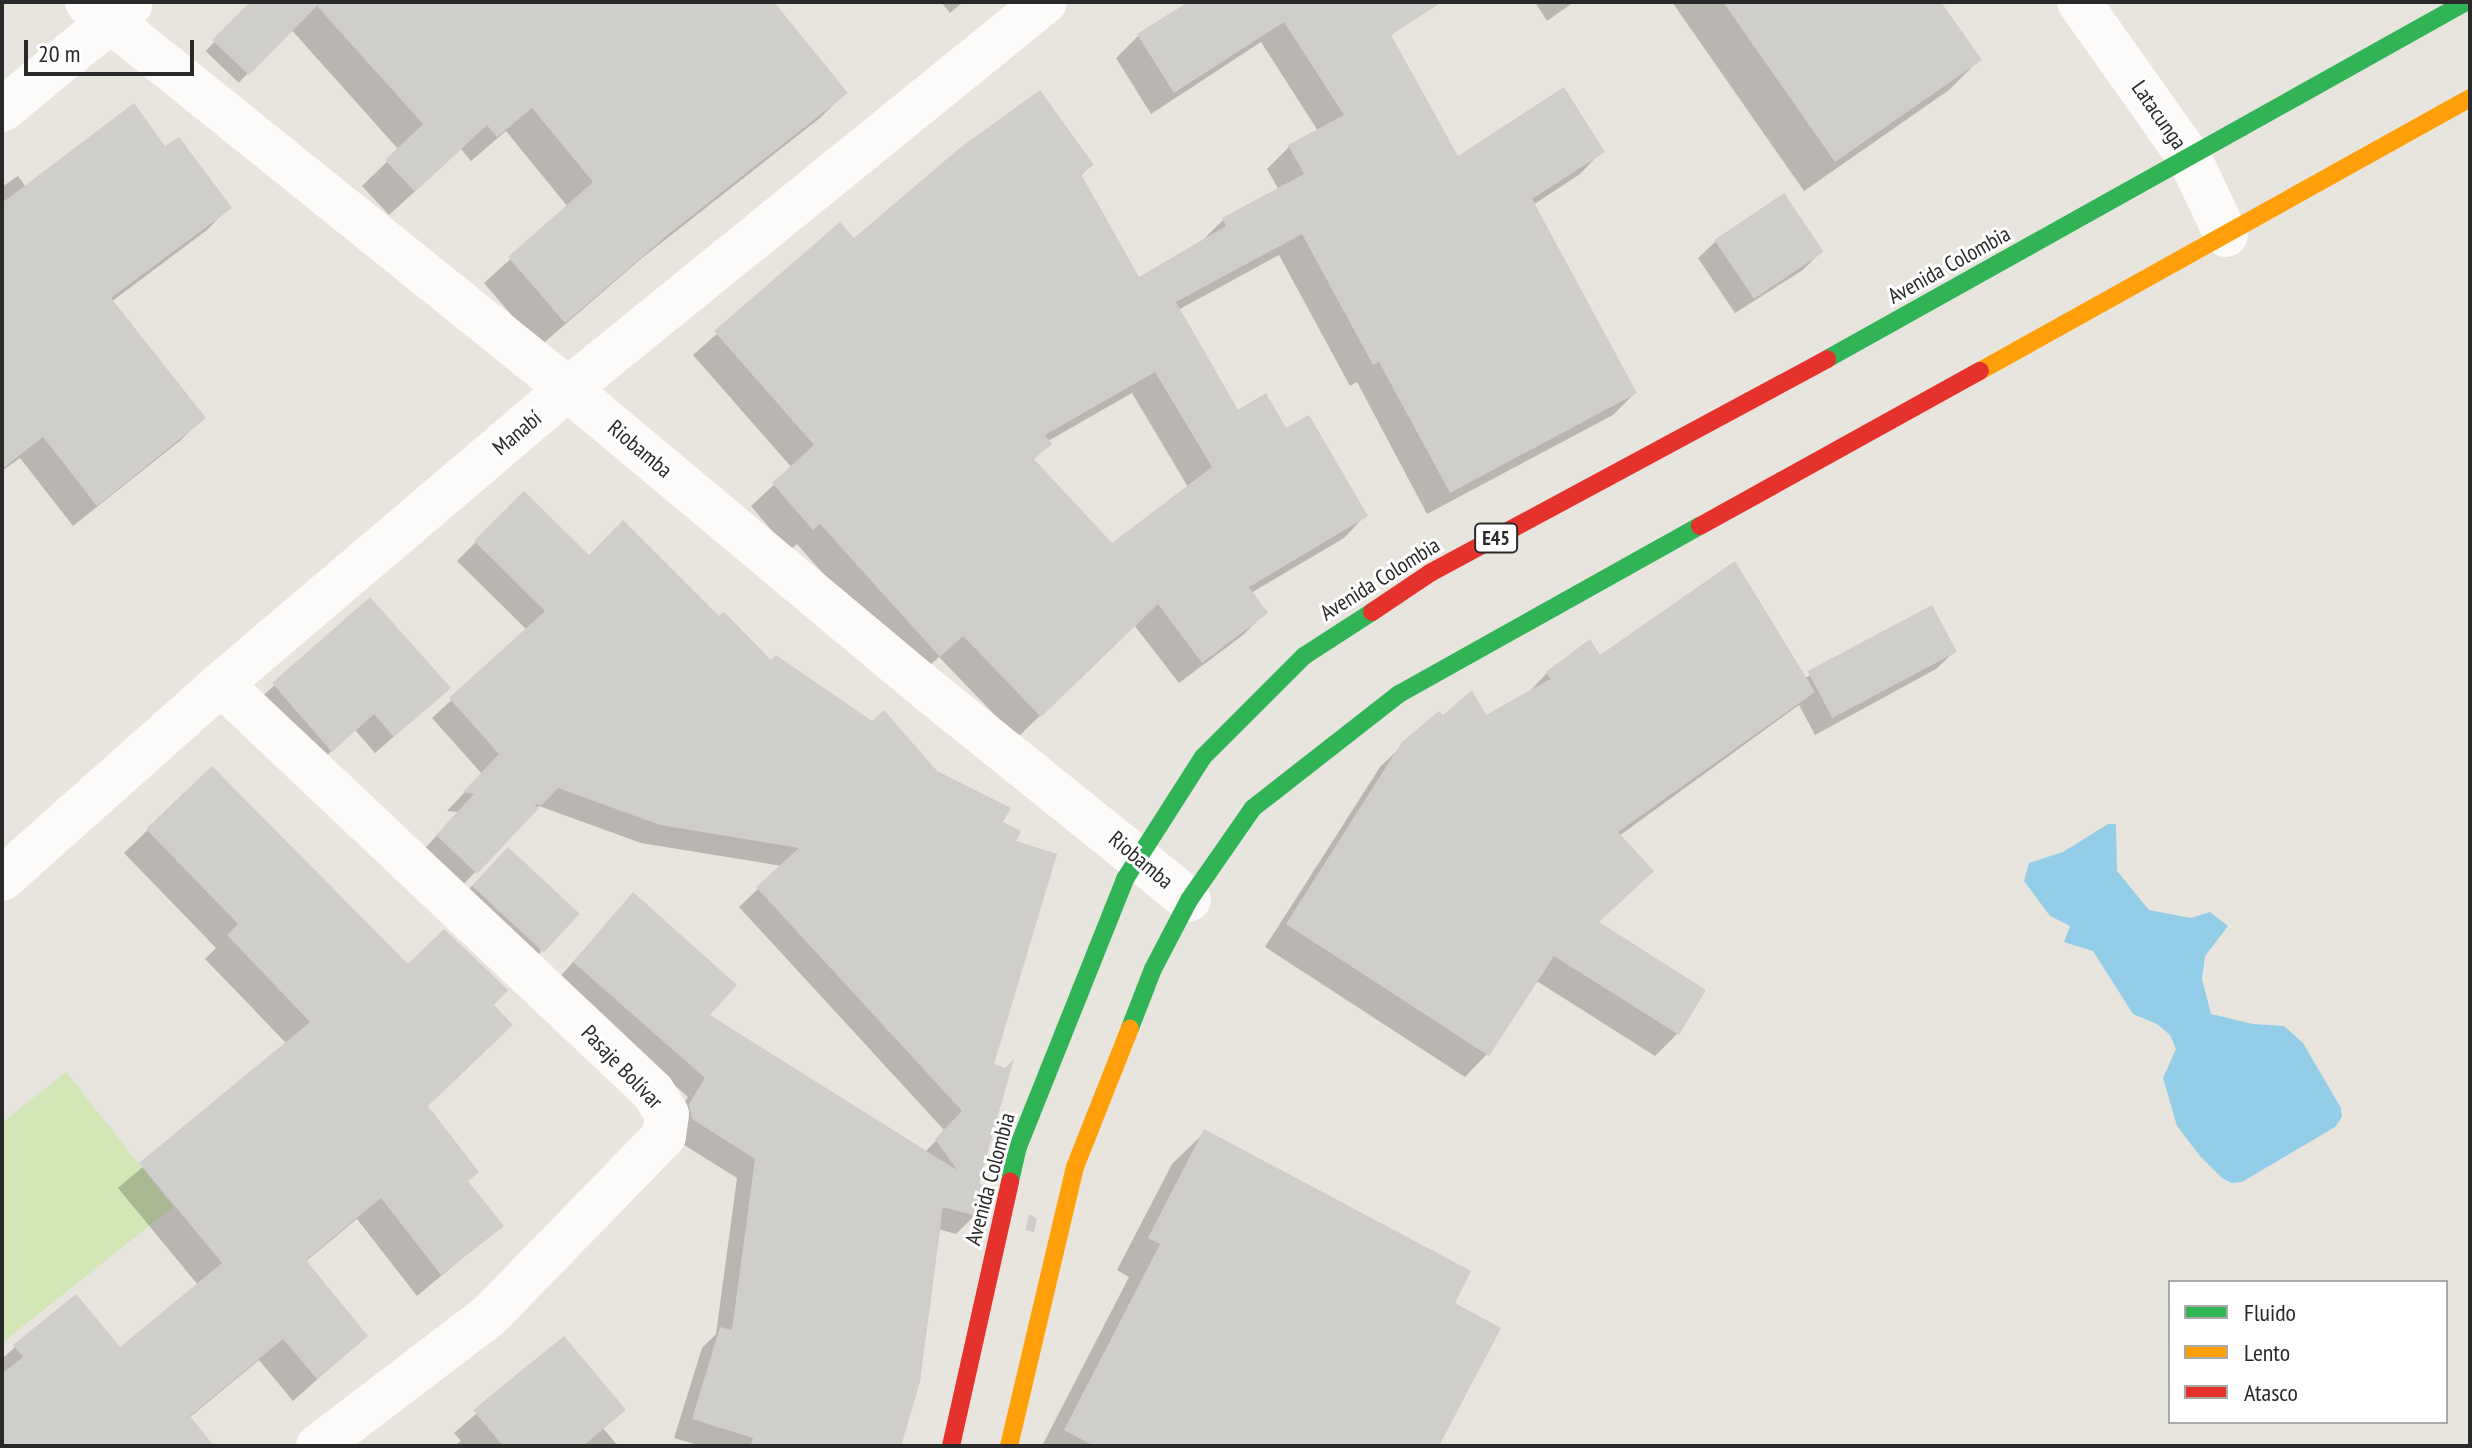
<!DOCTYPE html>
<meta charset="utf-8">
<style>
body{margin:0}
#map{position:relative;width:2472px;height:1448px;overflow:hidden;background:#e8e4de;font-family:"PT Sans Narrow",sans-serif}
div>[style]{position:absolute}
.pitch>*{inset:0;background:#d2e6b6}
.water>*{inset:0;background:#94cde7}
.shadow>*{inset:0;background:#0003;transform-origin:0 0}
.building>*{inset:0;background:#d0ceca;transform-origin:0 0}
.street>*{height:44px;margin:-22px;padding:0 22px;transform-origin:22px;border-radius:22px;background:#fcfbfa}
.fast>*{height:18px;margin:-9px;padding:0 9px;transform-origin:9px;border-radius:9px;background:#30b455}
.slow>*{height:18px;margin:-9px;padding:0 9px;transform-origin:9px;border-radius:9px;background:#ff9f0a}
.jam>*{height:18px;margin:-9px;padding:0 9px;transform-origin:9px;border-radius:9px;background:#e5322d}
span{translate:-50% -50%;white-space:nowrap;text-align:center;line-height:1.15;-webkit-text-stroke:6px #fff;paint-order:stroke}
.shield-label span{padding:2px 6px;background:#fff;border:2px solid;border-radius:6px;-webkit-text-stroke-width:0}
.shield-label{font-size:20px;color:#292929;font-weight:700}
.street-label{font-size:22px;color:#292929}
.frame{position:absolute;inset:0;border:4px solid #292929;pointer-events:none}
.legend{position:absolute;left:2168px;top:1280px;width:280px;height:144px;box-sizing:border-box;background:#fff;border:2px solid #a9a9a9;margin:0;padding:10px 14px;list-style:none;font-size:24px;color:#292929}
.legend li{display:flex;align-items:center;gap:16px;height:40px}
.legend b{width:40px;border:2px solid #a9a9a9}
.scale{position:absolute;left:24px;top:40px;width:170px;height:36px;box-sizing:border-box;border:4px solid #292929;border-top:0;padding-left:10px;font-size:24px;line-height:28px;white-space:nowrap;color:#292929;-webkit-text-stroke:6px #fff;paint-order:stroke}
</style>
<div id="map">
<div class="pitch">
<i style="clip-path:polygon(66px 1072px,173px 1207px,2px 1343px,2px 1123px)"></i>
</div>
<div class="water">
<i style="clip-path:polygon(2108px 824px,2116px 824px,2117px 871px,2149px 910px,2191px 918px,2210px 912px,2228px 926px,2205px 956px,2202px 979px,2211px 1014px,2253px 1024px,2284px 1026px,2303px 1043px,2341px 1108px,2342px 1117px,2335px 1127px,2242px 1182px,2231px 1183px,2222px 1178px,2200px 1156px,2177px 1126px,2163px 1078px,2176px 1049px,2170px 1035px,2157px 1024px,2133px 1014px,2093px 951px,2064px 942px,2070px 926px,2050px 916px,2024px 881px,2029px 863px,2063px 852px)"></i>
</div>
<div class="shadow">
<i style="clip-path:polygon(276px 2px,771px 2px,845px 93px,820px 118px,642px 258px,539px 347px,484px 283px,568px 207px,506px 131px,471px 161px,461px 149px,389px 215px,362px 186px,399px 150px,271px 7px)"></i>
<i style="clip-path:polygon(941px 2px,963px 2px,950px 13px)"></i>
<i style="clip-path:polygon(evenodd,1191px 2px,1382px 2px,1399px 28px,1390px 37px,1457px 159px,1602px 151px,1580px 174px,1533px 205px,1635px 393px,1613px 415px,1427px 514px,1357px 382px,1350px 386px,1279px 255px,1178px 310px,1237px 413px,1285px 431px,1366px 515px,1344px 538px,1251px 593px,1266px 612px,1243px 635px,1179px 683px,1134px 625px,1017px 738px,939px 657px,916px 678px,797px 544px,789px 551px,751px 506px,792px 468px,693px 355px,840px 225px,854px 240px,1092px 165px,1080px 176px,1138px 280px,1201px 242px,1223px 220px,1279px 190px,1267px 169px,1289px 147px,1318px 131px,1261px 42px,1151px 114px,1116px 58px,1138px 36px,1191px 2px,1132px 393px,1188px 487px,1111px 545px,1032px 461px,1050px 443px,1048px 441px,1132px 393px)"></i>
<i style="clip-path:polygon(1535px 2px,1574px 2px,1547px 21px)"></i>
<i style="clip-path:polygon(1672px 2px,1939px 2px,1979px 60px,1949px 90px,1804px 191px)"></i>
<i style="left:248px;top:7px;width:46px;height:61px;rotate:44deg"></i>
<i style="clip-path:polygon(165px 149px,229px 207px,207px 230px,111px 302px,203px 418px,181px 440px,73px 526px,20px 458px,2px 471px,2px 187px,18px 176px,26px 187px)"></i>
<i style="clip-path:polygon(1716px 241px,1821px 252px,1803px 270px,1735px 313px,1698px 258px)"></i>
<i style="clip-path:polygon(524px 494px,589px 557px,719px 619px,771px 663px,935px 772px,1000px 823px,1013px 842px,975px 1215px,956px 1234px,938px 1229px,899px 1446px,701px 1446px,674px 1438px,702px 1348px,716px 1334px,737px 1178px,673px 1138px,671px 1124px,688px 1097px,556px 981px,633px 895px,707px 1016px,925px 1152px,945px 1131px,739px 907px,782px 866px,641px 843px,539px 806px,457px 891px,419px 855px,458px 812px,447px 811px,482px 774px,432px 718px,527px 630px,457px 561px)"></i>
<i style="clip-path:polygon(369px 599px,430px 705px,375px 753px,355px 730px,313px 768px,256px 702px)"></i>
<i style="clip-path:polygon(1931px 608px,1954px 652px,1936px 669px,1815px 735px,1799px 705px,1619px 836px,1597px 923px,1703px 990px,1677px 1034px,1655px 1056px,1535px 980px,1487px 1054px,1465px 1077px,1265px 947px,1380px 767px,1404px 744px,1442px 718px,1486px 717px,1526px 695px,1547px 673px,1600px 657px,1805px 678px)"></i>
<i style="clip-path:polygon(212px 768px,408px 967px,492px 1005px,425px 1107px,467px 1182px,501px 1226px,417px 1296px,357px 1219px,305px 1262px,366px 1336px,293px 1401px,259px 1360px,189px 1418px,211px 1446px,2px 1446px,2px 1359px,15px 1347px,119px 1350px,198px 1285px,118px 1188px,287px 1044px,205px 959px,216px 948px,124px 853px)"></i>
<i style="clip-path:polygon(508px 850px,541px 952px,523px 969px,454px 904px)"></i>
<i style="clip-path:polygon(1205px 1132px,1453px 1304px,1433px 1446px,1042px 1446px,1129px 1277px,1117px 1270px,1172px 1164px)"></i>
<i style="clip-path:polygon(543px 1356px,618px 1446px,454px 1446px,461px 1441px,454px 1433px)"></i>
</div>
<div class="building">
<i style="clip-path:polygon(250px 2px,774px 2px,848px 93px,670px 233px,565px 323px,508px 257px,593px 182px,532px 108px,497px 137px,487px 125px,415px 192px,385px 160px,423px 124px,317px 6px,249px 75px,212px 40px)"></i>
<i style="clip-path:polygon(evenodd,1188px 2px,1442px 2px,1391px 35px,1458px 156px,1564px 87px,1605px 152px,1532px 199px,1637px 393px,1450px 493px,1379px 362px,1373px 365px,1302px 234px,1176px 302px,1238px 410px,1266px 393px,1286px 428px,1309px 415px,1368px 516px,1249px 587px,1268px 613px,1202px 663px,1158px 604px,1041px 717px,963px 636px,940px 657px,820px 524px,813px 530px,772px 483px,814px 445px,714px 331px,840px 222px,854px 238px,961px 147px,1040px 90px,1094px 165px,1081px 174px,1139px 277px,1226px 226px,1222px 218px,1304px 174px,1288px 145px,1344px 115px,1284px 22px,1174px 93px,1137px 34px,1188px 2px,1155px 372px,1212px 467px,1112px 543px,1034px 459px,1052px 444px,1045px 435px,1155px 372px)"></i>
<i style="clip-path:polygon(1723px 2px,1941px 2px,1982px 60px,1835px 162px)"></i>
<i style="clip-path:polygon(134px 103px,165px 146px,179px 137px,232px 208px,111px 298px,206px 418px,97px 506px,43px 437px,2px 469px,2px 203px)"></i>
<i style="left:1784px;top:193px;width:71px;height:84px;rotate:56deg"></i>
<i style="clip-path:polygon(524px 491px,589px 555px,623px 520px,719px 616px,724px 612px,771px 660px,776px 655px,872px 721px,884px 710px,937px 771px,1011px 808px,1003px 822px,1021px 831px,1016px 841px,1057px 854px,994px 1064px,1005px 1068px,1014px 1059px,979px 1183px,984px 1186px,977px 1216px,943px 1207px,920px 1382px,901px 1446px,750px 1446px,753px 1438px,692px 1419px,720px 1327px,732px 1330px,755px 1159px,692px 1119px,689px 1104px,705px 1078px,573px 962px,633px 892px,737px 985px,710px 1015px,957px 1170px,935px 1139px,962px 1111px,756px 887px,799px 848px,660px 825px,558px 788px,542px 805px,534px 804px,539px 808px,477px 874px,436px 835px,474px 794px,463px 792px,499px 754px,449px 698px,545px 611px,474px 541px)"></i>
<i style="clip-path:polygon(1735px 561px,1815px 692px,1618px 832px,1654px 871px,1599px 922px,1706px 990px,1679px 1035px,1554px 956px,1489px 1056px,1286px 924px,1402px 742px,1439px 711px,1443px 715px,1472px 690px,1486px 715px,1550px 679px,1546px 672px,1590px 639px,1600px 655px)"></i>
<i style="clip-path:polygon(370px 597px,451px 688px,394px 737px,374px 714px,332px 752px,272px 683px)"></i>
<i style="left:1932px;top:605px;width:53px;height:141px;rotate:62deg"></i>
<i style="clip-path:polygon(212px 766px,408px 964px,444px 929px,508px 990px,494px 1005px,513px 1025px,428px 1106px,479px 1172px,468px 1181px,504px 1226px,441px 1275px,381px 1198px,306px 1260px,368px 1336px,317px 1379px,283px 1339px,190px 1416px,214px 1446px,2px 1446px,2px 1374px,23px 1357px,13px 1345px,76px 1294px,120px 1347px,222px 1263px,139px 1163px,310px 1022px,227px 935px,238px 924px,146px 829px)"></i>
<i style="left:508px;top:847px;width:98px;height:53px;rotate:43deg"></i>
<i style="clip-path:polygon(1204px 1129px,1471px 1271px,1455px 1303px,1501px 1328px,1439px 1446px,1094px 1446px,1064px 1430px,1160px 1244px,1148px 1238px)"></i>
<i style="clip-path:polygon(1029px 1214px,1037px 1219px,1034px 1232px,1025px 1230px)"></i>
<i style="clip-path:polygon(564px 1336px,626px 1410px,583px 1446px,503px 1446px,473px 1410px)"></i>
</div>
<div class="street">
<i style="left:87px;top:2px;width:617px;rotate:38.82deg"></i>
<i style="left:568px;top:389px;width:468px;rotate:39.9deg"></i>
<i style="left:927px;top:689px;width:336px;rotate:38.8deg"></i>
<i style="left:2079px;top:2px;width:192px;rotate:54.7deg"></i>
<i style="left:2190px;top:159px;width:84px;rotate:64.7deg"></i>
<i style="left:2px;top:110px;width:166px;rotate:-39.4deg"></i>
<i style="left:221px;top:684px;width:594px;rotate:43.36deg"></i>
<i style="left:653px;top:1092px;width:26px;rotate:58deg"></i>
<i style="left:667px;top:1114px;width:22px;rotate:98deg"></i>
<i style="left:664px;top:1136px;width:250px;rotate:134.2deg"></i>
<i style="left:490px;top:1315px;width:216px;rotate:142.7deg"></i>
<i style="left:2px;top:879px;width:293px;rotate:-41.7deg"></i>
<i style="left:221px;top:684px;width:455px;rotate:-40.4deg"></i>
<i style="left:568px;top:389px;width:614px;rotate:-39.05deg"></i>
</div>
<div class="fast">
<i style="left:1827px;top:359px;width:732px;rotate:-29.19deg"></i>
<i style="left:1130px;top:1028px;width:63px;rotate:-68.7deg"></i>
<i style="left:1153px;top:969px;width:78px;rotate:-62.4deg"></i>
<i style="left:1189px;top:900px;width:112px;rotate:-55.2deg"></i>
<i style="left:1253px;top:808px;width:185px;rotate:-38deg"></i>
<i style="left:1399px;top:694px;width:345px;rotate:-29.2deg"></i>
<i style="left:1010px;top:1181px;width:35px;rotate:-77deg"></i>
<i style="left:1018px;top:1147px;width:289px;rotate:-68.2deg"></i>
<i style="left:1125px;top:879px;width:145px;rotate:-57.4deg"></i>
<i style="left:1203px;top:757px;width:143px;rotate:-45deg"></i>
<i style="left:1304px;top:656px;width:81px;rotate:-32.9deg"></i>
</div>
<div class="slow">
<i style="left:1980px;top:371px;width:561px;rotate:-29.12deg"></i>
<i style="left:1009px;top:1446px;width:287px;rotate:-76.7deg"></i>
<i style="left:1075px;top:1167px;width:149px;rotate:-68.4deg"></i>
</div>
<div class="jam">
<i style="left:1700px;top:526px;width:320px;rotate:-29deg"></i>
<i style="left:1372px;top:612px;width:70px;rotate:-33.9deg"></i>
<i style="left:1430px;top:573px;width:451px;rotate:-28.3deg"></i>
<i style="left:951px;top:1446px;width:271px;rotate:-77.4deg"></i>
</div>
<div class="shield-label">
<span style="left:1496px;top:538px">E45</span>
</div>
<div class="street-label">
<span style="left:2159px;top:115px;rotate:55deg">Latacunga</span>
<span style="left:1949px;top:265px;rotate:-29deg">Avenida Colombia</span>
<span style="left:517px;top:433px;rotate:-40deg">Manabí</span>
<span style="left:640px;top:449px;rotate:40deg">Riobamba</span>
<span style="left:1380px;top:579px;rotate:-32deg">Avenida Colombia</span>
<span style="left:1141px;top:860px;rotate:40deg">Riobamba</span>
<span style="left:622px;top:1067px;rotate:46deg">Pasaje Bolívar</span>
<span style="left:990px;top:1179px;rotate:-75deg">Avenida Colombia</span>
</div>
<div class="frame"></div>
<ul class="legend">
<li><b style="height:10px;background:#30b455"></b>Fluido</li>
<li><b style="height:10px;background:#ff9f0a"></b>Lento</li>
<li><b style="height:10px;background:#e5322d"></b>Atasco</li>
</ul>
<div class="scale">20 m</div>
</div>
